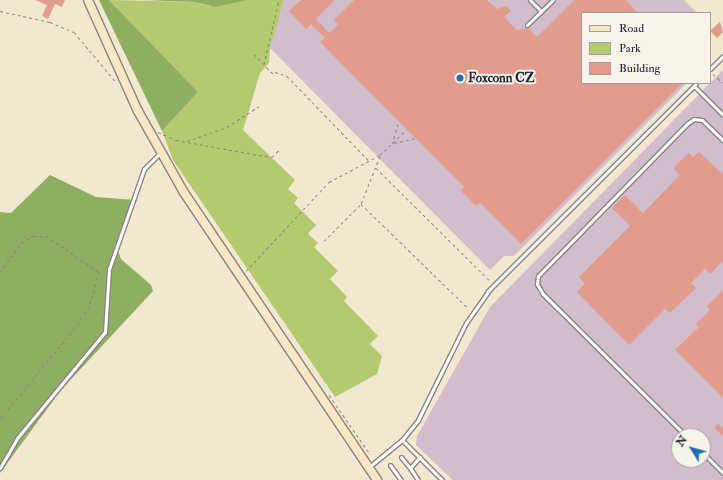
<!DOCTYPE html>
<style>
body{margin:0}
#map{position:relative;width:723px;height:480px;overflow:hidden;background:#f2e7cf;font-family:"IM FELL Double Pica",serif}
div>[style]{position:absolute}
.industrial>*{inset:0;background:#d1bdcb}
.green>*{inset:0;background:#b3ca6e}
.forest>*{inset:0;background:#8eae61}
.building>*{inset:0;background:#e19c8d}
.path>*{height:1px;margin-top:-0.5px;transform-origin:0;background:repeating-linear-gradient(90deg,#8a8485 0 3px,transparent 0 6px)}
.roads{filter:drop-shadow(1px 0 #8a8485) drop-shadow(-1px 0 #8a8485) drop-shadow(0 1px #8a8485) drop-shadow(0 -1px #8a8485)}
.service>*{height:3px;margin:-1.5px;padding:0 1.5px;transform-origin:1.5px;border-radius:1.5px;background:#fff}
.secondary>*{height:8px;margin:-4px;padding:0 4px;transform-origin:4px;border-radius:4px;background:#f9e7c3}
.dots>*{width:11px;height:11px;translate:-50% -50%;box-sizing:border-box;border:2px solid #f7f3e8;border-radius:50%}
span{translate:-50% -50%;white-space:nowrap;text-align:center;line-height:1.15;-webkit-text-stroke:4px #f7f3e8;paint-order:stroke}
.poi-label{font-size:13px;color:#22223b;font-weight:700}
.left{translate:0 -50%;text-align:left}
.legend{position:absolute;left:581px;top:12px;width:130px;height:72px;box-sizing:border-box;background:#f7f3e8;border:1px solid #a29fa3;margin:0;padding:5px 7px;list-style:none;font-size:12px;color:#22223b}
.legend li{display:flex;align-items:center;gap:8px;height:20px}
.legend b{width:20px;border:1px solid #a29fa3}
.north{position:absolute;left:671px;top:428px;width:40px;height:40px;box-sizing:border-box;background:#f7f3e8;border:1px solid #a29fa3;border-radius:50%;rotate:307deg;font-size:11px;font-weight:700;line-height:16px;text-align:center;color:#22223b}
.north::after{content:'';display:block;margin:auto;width:14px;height:18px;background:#1f6fb2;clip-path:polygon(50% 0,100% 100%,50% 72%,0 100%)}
</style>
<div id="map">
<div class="industrial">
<i style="clip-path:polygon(284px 0,684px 0,697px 13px,582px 13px,582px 83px,687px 83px,514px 256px,504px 256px,490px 270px,270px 48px)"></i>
<i style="clip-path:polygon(evenodd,723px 70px,723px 480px,453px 480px,416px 445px,417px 436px,490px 307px,723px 70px,679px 436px,703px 436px,703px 460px,679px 460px,679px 436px)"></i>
</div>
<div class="green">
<i style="clip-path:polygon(109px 0,195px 2px,209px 6px,245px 0,284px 0,270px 48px,269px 63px,260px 73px,243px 130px,295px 180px,288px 189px,298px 198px,294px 203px,316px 225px,308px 234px,318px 243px,314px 247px,338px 271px,330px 279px,347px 297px,344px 301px,378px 336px,370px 344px,382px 356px,377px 374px,335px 397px,173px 160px,162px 131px,198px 92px)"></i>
</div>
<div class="forest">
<i style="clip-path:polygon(99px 0,109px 0,198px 92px,162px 131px)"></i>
<i style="clip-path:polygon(143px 0,247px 0,215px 7px,195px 2px)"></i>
<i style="clip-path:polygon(50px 175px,96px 197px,135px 200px,118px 251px,121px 259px,151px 285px,153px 291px,61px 390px,0 473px,0 212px,11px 213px)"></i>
</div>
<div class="building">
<i style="clip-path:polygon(35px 0,65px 0,62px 7px,55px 4px,48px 19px,42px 16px,47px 5px)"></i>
<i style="clip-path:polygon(301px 0,335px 0,316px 19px,329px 33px,338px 25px,334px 20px,354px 0,487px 0,497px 9px,506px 6px,511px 11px,504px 17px,517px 30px,528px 28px,537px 37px,574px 0,626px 0,638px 13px,582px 13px,582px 83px,683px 83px,521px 244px,480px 203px,476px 206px,461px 191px,464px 187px,320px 42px,325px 38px,311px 24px,306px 29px,289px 11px)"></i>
<i style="clip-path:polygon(720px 22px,723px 32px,717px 38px,710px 31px)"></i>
<i style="clip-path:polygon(699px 152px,723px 174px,723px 261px,710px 274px,705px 269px,691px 283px,696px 288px,670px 313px,665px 309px,629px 345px,577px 292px,585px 283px,579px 277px,630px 226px,612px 208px,625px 195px,643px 213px,680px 175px,673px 168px,689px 153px,693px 157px)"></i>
<i style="clip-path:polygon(723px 290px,723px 398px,675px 350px,699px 327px,696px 324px,710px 310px,707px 306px)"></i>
<i style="clip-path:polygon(718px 424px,723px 428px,723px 436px,714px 428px)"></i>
</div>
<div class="path">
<i style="left:0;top:11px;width:51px;rotate:12.4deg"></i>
<i style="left:50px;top:22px;width:26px;rotate:23deg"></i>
<i style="left:74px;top:32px;width:65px;rotate:50deg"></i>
<i style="left:254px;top:54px;width:28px;rotate:46deg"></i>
<i style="left:264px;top:64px;width:66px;rotate:-76.8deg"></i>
<i style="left:275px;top:72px;width:13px;rotate:18deg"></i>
<i style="left:287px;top:76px;width:117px;rotate:46deg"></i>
<i style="left:713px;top:74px;width:13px;rotate:42deg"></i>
<i style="left:158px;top:132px;width:20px;rotate:24deg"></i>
<i style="left:176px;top:140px;width:90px;rotate:10.2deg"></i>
<i style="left:265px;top:156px;width:7px;rotate:8deg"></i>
<i style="left:272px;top:157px;width:10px;rotate:-45deg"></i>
<i style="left:187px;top:141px;width:42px;rotate:-19.3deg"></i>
<i style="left:227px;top:127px;width:38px;rotate:-33deg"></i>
<i style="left:394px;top:143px;width:22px;rotate:-13deg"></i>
<i style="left:392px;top:144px;width:24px;rotate:-73deg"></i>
<i style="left:380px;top:156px;width:52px;rotate:111.6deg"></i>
<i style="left:361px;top:204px;width:149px;rotate:44.2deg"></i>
<i style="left:376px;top:168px;width:161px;rotate:44.7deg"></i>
<i style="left:324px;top:241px;width:52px;rotate:-45deg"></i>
<i style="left:246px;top:271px;width:122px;rotate:-47deg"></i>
<i style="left:329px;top:182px;width:58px;rotate:-27.9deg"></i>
<i style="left:380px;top:155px;width:37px;rotate:-44deg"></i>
<i style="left:0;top:272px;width:36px;rotate:-54deg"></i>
<i style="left:21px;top:243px;width:14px;rotate:-30deg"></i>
<i style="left:33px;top:236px;width:13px"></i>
<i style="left:46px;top:236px;width:64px;rotate:34.2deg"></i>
<i style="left:99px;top:272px;width:36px;rotate:106deg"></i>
<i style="left:89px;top:307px;width:25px;rotate:124deg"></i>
<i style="left:75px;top:328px;width:118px;rotate:129.5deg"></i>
<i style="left:329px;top:395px;width:72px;rotate:55.2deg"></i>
</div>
<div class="roads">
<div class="service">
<i style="left:530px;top:0;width:16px;rotate:45deg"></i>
<i style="left:527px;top:25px;width:36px;rotate:-44deg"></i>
<i style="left:710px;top:69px;width:18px;rotate:-45deg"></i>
<i style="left:696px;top:83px;width:4px;rotate:124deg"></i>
<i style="left:694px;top:86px;width:41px;rotate:45deg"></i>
<i style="left:686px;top:436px;width:202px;rotate:-135.2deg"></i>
<i style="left:543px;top:294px;width:12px;rotate:-121deg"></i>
<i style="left:537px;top:284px;width:8px;rotate:-83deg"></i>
<i style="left:538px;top:276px;width:214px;rotate:-45.6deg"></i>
<i style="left:688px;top:123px;width:7px;rotate:-34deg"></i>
<i style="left:694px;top:119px;width:8px;rotate:7deg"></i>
<i style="left:702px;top:120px;width:29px;rotate:44deg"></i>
<i style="left:402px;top:440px;width:57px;rotate:45deg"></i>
<i style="left:703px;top:453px;width:28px;rotate:45deg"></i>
<i style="left:401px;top:457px;width:14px;rotate:51deg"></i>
<i style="left:410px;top:468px;width:15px;rotate:-48deg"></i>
<i style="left:390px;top:465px;width:19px;rotate:54deg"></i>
<i style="left:369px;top:467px;width:43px;rotate:-39.3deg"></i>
<i style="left:402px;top:440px;width:26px;rotate:-51deg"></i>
<i style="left:418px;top:420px;width:108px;rotate:-63.7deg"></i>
<i style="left:466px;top:323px;width:39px;rotate:-55deg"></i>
<i style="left:488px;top:291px;width:291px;rotate:-44.9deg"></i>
<i style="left:0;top:468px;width:36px;rotate:-60deg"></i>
<i style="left:18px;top:437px;width:136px;rotate:-50.4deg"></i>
<i style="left:105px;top:332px;width:63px;rotate:-86.4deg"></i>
<i style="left:109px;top:269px;width:106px;rotate:-70.7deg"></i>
<i style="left:144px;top:169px;width:23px;rotate:-45deg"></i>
<i style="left:410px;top:468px;width:14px;rotate:56deg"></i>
</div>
<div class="secondary">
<i style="left:88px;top:0;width:122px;rotate:65.8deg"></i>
<i style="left:138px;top:111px;width:92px;rotate:60.6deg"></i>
<i style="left:183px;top:191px;width:348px;rotate:56.1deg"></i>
</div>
</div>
<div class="dots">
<i style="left:460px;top:78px;background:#1f6fb2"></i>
</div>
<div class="poi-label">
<span class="left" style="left:468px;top:78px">Foxconn CZ</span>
</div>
<ul class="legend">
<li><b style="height:5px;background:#f9e7c3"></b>Road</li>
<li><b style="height:11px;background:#b3ca6e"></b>Park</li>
<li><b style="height:11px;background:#e19c8d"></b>Building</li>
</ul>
<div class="north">N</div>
</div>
